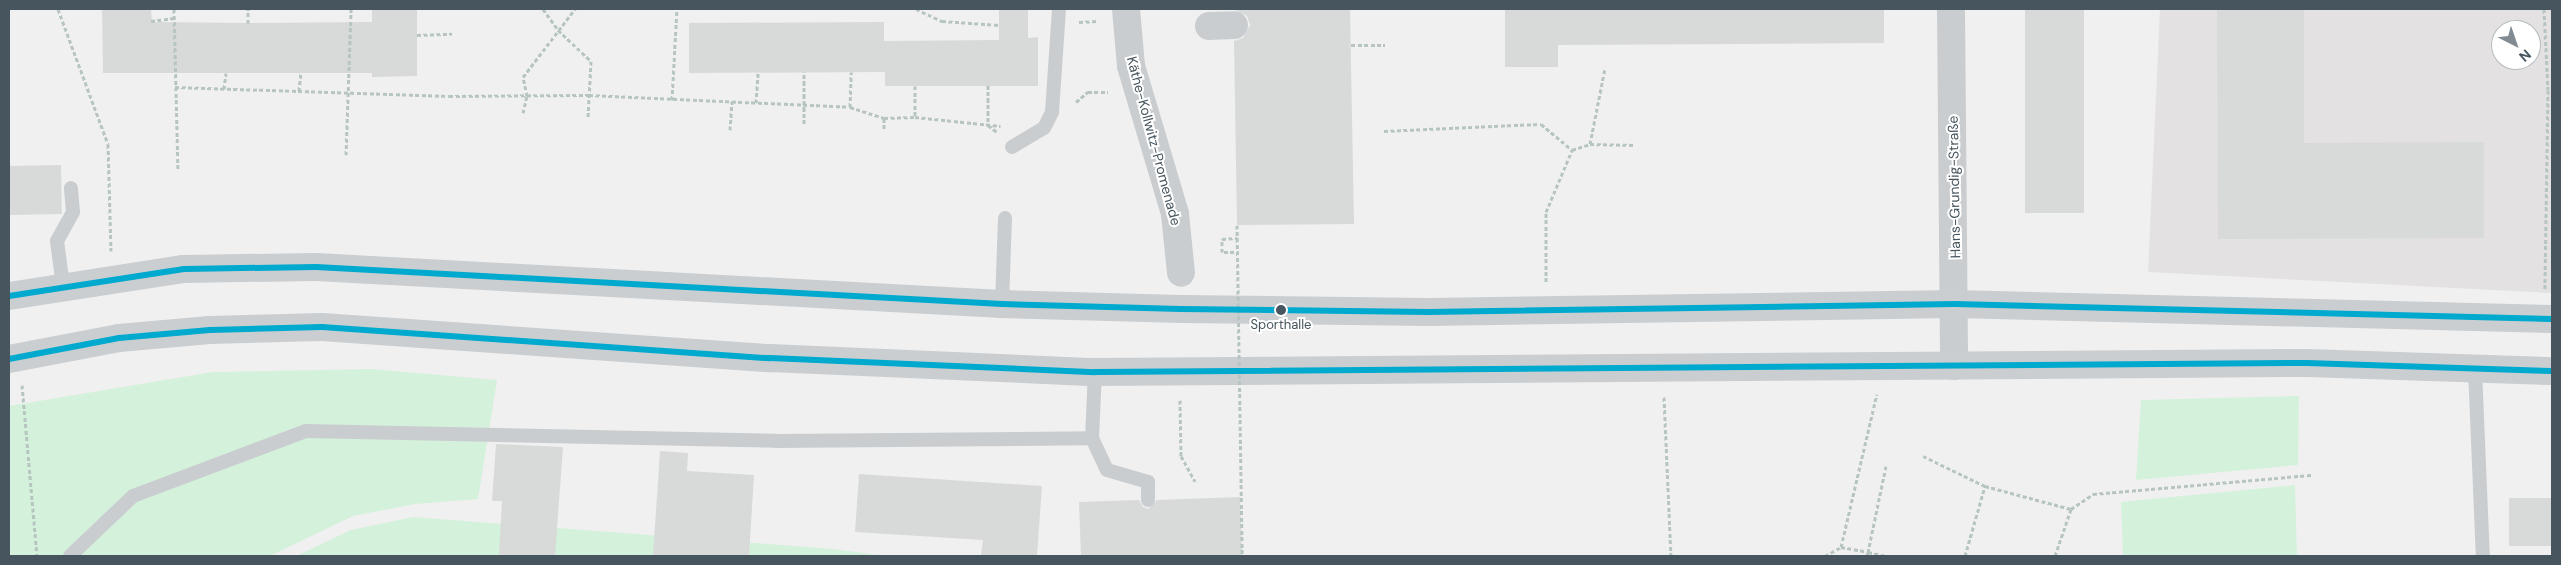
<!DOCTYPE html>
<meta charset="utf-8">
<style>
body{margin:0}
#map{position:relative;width:2561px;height:565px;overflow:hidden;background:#f1f0f0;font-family:"DM Sans",sans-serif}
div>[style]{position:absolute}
.education>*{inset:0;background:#e3e1e2}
.green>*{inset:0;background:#d4f1dc}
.building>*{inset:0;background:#d8d9d9;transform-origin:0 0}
.path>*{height:3px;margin-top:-1.5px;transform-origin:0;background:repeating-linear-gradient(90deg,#b7c5c0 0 4px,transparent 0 6.5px)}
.lane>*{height:14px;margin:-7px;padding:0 7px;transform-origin:7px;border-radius:7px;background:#cacdcf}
.street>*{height:28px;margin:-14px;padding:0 14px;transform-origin:14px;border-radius:14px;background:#cacdcf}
.secondary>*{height:28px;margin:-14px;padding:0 14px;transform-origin:14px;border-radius:14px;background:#caced1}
.path-bridge>*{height:3px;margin-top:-1.5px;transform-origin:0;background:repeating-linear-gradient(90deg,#b7c5c0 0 4px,transparent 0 6.5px)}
.bus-1>*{height:6px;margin:-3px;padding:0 3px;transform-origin:3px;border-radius:3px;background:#00a9ce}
.dots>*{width:14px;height:14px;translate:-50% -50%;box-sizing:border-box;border:2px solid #fff;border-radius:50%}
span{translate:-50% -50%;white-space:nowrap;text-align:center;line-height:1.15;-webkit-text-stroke:4px #fff;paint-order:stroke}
.bus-label{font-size:13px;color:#47555e}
.street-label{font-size:14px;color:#47555e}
.frame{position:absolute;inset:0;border:10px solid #47555e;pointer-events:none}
.north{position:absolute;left:2491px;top:20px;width:50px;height:50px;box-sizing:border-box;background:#fff;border:1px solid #b5bbbf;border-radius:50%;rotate:139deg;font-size:14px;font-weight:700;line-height:20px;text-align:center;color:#47555e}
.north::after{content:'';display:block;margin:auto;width:18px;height:22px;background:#828b91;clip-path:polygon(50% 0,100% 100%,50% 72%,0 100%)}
</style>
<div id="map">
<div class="education">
<i style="clip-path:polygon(evenodd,2160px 9px,2552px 9px,2552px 293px,2148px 272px,2160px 9px,2501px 30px,2531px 30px,2531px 60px,2501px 60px,2501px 30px)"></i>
</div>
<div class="green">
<i style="clip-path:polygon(371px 369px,497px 380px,478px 499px,415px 504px,353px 516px,270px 556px,9px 556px,9px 406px,213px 372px)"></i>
<i style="clip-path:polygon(2299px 396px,2298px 465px,2136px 480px,2141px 400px)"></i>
<i style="clip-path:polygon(2295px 485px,2297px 556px,2123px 556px,2121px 502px)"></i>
<i style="clip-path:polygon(413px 517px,833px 549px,886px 556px,296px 556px,351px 530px)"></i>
</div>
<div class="building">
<i style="clip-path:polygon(102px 9px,151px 9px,152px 22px,248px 23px,372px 22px,372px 9px,417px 9px,417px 76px,372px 77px,372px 73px,103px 73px)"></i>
<i style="clip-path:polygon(999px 9px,1028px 9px,1028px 38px,1038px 37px,1038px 86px,885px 86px,885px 72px,689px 73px,689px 23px,884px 22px,884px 41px,999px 40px)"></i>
<i style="clip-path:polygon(1233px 9px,1350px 9px,1354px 224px,1237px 225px,1234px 41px,1243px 38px,1250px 25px,1247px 16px)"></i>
<i style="clip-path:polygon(1505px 9px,1884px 9px,1884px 43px,1558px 45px,1558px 67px,1505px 67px)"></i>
<i style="left:2025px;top:9px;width:59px;height:204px"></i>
<i style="clip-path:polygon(2217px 9px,2304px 9px,2304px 143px,2484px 142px,2484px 238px,2218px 239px)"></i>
<i style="left:61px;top:165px;width:49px;height:52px;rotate:89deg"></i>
<i style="clip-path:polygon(496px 444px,563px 447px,555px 556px,499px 556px,502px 501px,492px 501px)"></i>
<i style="clip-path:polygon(660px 451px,688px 453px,687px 471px,754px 475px,749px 556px,653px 556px)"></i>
<i style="clip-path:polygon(859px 474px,1042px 486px,1037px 556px,981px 556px,983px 540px,855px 532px)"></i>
<i style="clip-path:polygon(1240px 497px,1242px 556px,1081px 556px,1079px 502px,1139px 500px,1143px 507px,1148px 509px,1157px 500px)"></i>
<i style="left:2552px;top:498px;width:48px;height:43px;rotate:90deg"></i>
</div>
<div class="path">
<i style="left:58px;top:9px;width:144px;rotate:69.7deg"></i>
<i style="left:108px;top:144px;width:107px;rotate:88.4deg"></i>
<i style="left:174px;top:9px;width:161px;rotate:88.6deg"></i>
<i style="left:543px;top:9px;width:26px;rotate:54deg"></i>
<i style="left:558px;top:30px;width:45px;rotate:43.2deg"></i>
<i style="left:591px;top:61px;width:57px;rotate:93deg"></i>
<i style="left:916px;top:9px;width:29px;rotate:25deg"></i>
<i style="left:942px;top:21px;width:57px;rotate:4deg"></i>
<i style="left:2544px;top:9px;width:81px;rotate:87.2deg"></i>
<i style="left:2548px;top:90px;width:201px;rotate:90.9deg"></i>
<i style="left:151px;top:21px;width:24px;rotate:-7deg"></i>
<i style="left:1079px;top:22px;width:19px;rotate:-3deg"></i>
<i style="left:248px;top:23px;width:14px;rotate:-90deg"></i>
<i style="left:417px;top:35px;width:35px;rotate:-2deg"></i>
<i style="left:1351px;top:45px;width:34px"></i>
<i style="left:988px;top:85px;width:40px;rotate:90deg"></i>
<i style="left:988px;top:125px;width:11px;rotate:38deg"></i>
<i style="left:915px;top:86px;width:31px;rotate:90deg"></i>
<i style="left:175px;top:87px;width:274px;rotate:1.9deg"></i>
<i style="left:449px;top:96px;width:140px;rotate:-0.4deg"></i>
<i style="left:589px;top:95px;width:261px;rotate:2.6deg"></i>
<i style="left:850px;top:107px;width:36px;rotate:18deg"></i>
<i style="left:884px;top:118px;width:31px;rotate:-2deg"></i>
<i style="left:915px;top:117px;width:86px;rotate:6deg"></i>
<i style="left:224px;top:89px;width:16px;rotate:-83deg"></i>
<i style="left:299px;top:91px;width:18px;rotate:-84deg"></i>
<i style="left:672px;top:100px;width:91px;rotate:-86.9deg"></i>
<i style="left:1076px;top:102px;width:16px;rotate:-40deg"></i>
<i style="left:1088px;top:92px;width:20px"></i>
<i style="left:756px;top:103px;width:31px;rotate:-86deg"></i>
<i style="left:850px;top:107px;width:35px;rotate:-88deg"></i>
<i style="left:523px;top:113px;width:17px;rotate:-77deg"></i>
<i style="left:527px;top:96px;width:19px;rotate:-102deg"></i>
<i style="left:523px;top:77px;width:86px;rotate:-52.6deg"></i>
<i style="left:884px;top:118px;width:11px;rotate:90deg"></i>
<i style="left:804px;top:124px;width:52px;rotate:-90deg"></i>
<i style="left:730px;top:130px;width:29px;rotate:-86deg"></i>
<i style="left:1384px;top:131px;width:157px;rotate:-2.6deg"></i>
<i style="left:1541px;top:124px;width:40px;rotate:40deg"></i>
<i style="left:1572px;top:150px;width:19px;rotate:-18deg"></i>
<i style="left:1590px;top:144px;width:45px;rotate:1.3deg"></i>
<i style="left:1590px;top:144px;width:77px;rotate:-78.8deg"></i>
<i style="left:346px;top:155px;width:146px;rotate:-88deg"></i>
<i style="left:1234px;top:252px;width:12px;rotate:180deg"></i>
<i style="left:1222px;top:252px;width:13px;rotate:-90deg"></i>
<i style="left:1222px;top:239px;width:15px;rotate:-4deg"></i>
<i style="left:1546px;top:282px;width:70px;rotate:-90deg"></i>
<i style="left:1546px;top:212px;width:67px;rotate:-67.2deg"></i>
<i style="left:22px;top:385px;width:172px;rotate:85deg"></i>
<i style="left:1664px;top:397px;width:159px;rotate:87.5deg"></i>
<i style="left:1180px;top:400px;width:56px;rotate:89deg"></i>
<i style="left:1181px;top:456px;width:29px;rotate:61deg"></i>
<i style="left:1923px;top:456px;width:69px;rotate:25.8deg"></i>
<i style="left:1985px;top:486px;width:89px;rotate:15deg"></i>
<i style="left:2071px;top:509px;width:50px;rotate:108.8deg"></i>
<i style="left:1886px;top:466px;width:88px;rotate:101.8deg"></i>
<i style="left:1868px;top:552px;width:18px;rotate:13deg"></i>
<i style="left:2071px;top:509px;width:27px;rotate:-34deg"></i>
<i style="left:2093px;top:494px;width:219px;rotate:-5deg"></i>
<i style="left:1841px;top:547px;width:157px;rotate:-76.8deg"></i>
<i style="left:1825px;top:556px;width:18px;rotate:-29deg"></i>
<i style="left:1841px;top:547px;width:27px;rotate:10deg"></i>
<i style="left:1868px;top:552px;width:4px;rotate:104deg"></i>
<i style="left:1965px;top:556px;width:73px;rotate:-74.1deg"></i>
</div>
<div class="lane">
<i style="left:1012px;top:147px;width:37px;rotate:-31deg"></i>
<i style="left:1044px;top:128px;width:18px;rotate:-63deg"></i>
<i style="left:1052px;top:112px;width:103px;rotate:-86.1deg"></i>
<i style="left:63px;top:286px;width:45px;rotate:-97.6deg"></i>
<i style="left:57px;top:241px;width:33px;rotate:-61deg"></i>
<i style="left:73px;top:212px;width:24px;rotate:-95deg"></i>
<i style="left:1002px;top:304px;width:86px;rotate:-88deg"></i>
<i style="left:2475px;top:369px;width:187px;rotate:87.6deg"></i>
<i style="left:1095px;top:372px;width:66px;rotate:92.6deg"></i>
<i style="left:1092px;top:438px;width:35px;rotate:65deg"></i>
<i style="left:1107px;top:470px;width:43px;rotate:16.3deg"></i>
<i style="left:1148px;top:482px;width:18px;rotate:90deg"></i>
<i style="left:70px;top:556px;width:87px;rotate:-43.6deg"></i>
<i style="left:133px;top:496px;width:185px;rotate:-20.6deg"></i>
<i style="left:306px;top:431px;width:470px;rotate:1.2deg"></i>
<i style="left:776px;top:441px;width:316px;rotate:-0.5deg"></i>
</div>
<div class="street">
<i style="left:1126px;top:9px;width:57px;rotate:85deg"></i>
<i style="left:1131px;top:66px;width:154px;rotate:73.4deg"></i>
<i style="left:1175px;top:214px;width:59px;rotate:84.2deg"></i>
<i style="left:1951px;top:9px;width:357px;rotate:89.5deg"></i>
<i style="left:1209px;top:26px;width:25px;rotate:-2deg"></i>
</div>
<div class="secondary">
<i style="left:9px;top:296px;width:177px;rotate:-8.8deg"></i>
<i style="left:184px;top:269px;width:132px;rotate:-0.9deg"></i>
<i style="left:316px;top:267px;width:687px;rotate:3.09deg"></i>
<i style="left:1002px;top:304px;width:179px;rotate:1.6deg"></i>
<i style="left:1181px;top:309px;width:247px;rotate:0.7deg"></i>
<i style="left:1428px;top:312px;width:527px;rotate:-0.87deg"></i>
<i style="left:1955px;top:304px;width:597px;rotate:1.44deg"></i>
<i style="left:9px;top:359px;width:112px;rotate:-10.8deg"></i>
<i style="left:119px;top:338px;width:91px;rotate:-5deg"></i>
<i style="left:210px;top:330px;width:112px;rotate:-1.5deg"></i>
<i style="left:322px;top:327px;width:449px;rotate:4deg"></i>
<i style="left:770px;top:358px;width:325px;rotate:2.5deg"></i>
<i style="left:1095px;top:372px;width:1212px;rotate:-0.43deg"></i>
<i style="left:2307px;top:363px;width:245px;rotate:1.9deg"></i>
</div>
<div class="path-bridge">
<i style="left:1237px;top:225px;width:331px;rotate:89.1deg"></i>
</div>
<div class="bus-1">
<i style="left:9px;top:296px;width:177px;rotate:-8.8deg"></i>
<i style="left:184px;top:269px;width:132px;rotate:-0.9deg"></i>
<i style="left:316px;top:267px;width:687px;rotate:3.09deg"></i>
<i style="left:1002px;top:304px;width:179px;rotate:1.6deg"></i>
<i style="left:1181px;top:309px;width:247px;rotate:0.7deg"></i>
<i style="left:1428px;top:312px;width:527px;rotate:-0.87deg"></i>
<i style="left:1955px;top:304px;width:597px;rotate:1.44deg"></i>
<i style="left:9px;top:359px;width:112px;rotate:-10.8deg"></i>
<i style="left:119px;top:338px;width:91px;rotate:-5deg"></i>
<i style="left:210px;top:330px;width:112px;rotate:-1.5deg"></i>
<i style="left:322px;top:327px;width:449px;rotate:4deg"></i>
<i style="left:770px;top:358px;width:325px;rotate:2.5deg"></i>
<i style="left:1095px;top:372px;width:1212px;rotate:-0.43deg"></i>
<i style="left:2307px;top:363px;width:245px;rotate:1.9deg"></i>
</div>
<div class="dots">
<i style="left:1281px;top:310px;background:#47555e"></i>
</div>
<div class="bus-label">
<span style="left:1281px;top:325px">Sporthalle</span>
</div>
<div class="street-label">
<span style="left:1154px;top:141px;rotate:75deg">Käthe-Kollwitz-Promenade</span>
<span style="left:1954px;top:187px;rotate:-91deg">Hans-Grundig-Straße</span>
</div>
<div class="frame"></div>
<div class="north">N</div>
</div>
